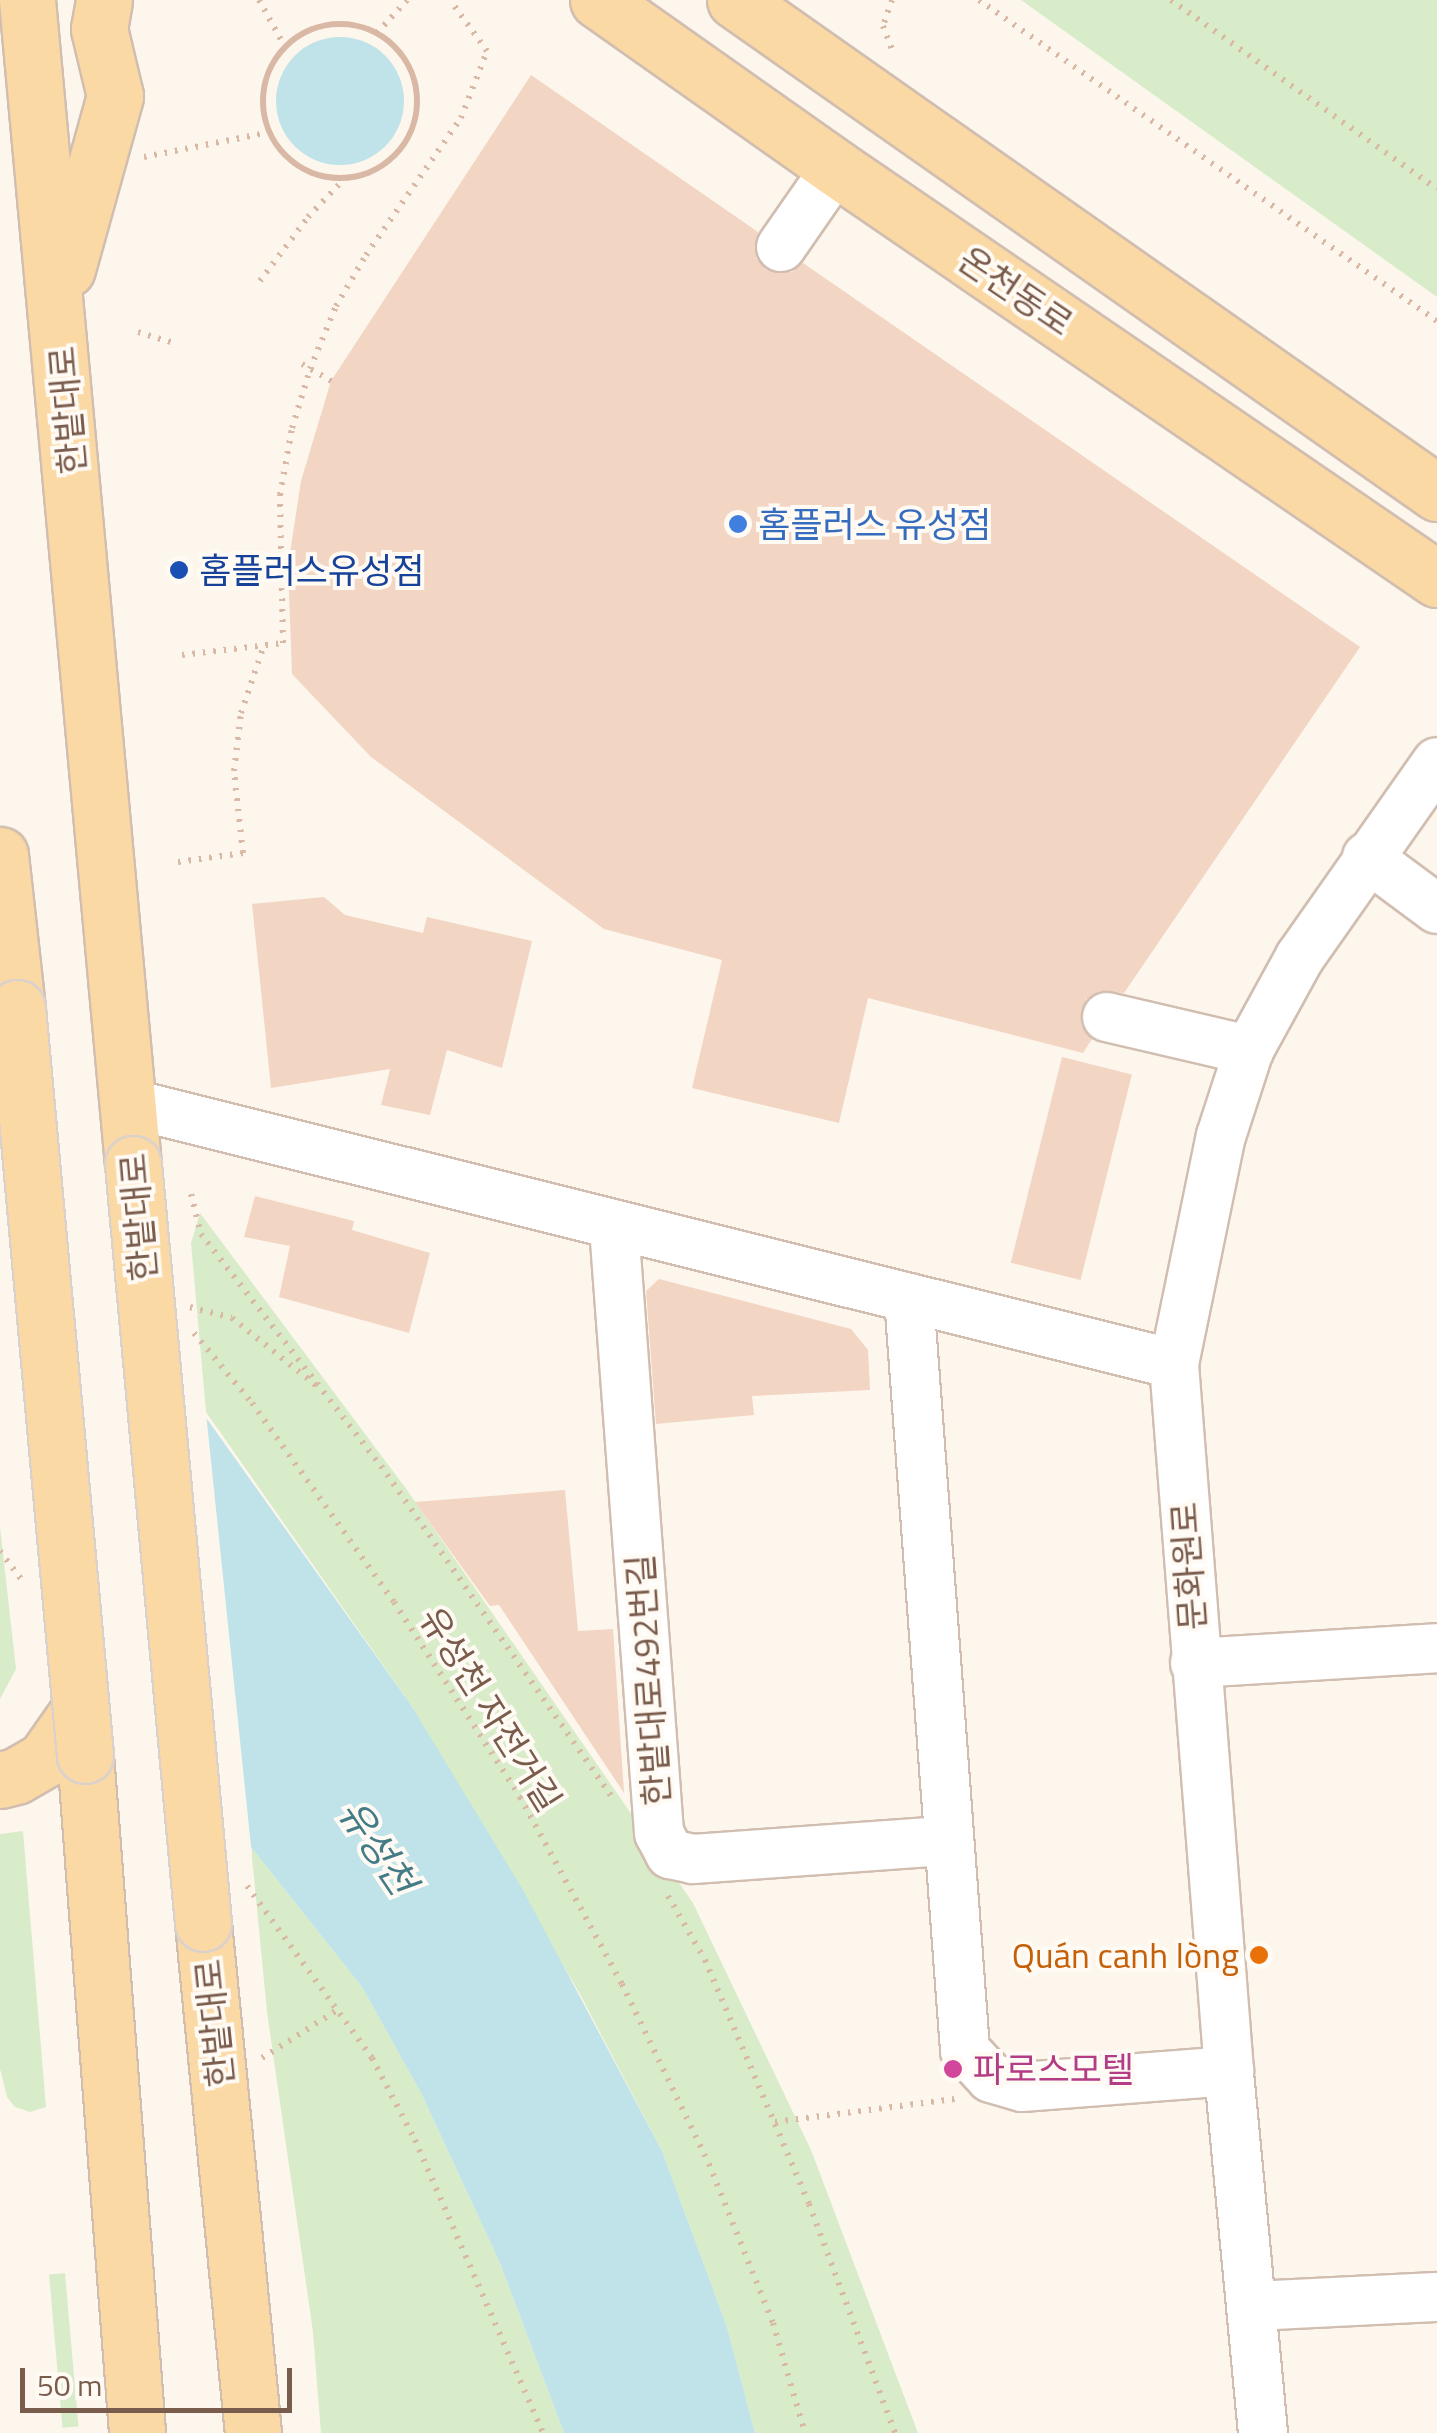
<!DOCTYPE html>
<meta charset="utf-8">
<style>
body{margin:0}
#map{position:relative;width:1437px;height:2433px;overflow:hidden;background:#fdf6ec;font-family:"Titillium Web","Noto Sans KR",sans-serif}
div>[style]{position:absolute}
.green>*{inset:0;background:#d8ecc9;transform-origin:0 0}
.water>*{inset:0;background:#bfe3e8}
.round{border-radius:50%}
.pier>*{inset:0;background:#fdf6ec}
.building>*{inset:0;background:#f3d5c3;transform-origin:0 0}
.path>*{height:6px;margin-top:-3px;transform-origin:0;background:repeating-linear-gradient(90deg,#d9b8a5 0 2.5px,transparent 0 10.5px)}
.path>.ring{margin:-3px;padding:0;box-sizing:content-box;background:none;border:6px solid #d9b8a5;border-radius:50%}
.roads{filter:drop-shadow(2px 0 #d1beb0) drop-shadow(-2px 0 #d1beb0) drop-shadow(0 2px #d1beb0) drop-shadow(0 -2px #d1beb0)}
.minor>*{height:48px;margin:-24px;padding:0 24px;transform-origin:24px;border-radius:24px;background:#fff}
.major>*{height:55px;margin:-27.5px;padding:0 27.5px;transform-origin:27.5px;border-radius:27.5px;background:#fbd9a5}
.bridges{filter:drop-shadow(2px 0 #dad1cd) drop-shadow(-2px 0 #dad1cd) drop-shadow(0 2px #dad1cd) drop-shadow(0 -2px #dad1cd)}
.major-bridge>*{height:55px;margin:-27.5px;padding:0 27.5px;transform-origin:27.5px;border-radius:27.5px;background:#fbd9a5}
.dots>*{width:28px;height:28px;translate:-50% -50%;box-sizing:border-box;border:5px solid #fffaf3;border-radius:50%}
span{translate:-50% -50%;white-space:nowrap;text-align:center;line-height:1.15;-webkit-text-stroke:8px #fffaf3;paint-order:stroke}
.street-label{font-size:35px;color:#7a5c4d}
.shop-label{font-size:35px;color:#366cbe}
.left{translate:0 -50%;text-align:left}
.transit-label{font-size:35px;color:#164399}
.food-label{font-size:35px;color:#c56008}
.right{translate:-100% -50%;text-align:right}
.hotel-label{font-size:35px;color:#b23c85}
.water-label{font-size:38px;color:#437c86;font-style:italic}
.scale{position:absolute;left:20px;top:2368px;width:272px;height:45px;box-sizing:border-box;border:5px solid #7a5c4d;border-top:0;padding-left:12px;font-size:30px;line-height:35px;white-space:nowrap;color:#7a5c4d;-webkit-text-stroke:8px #fffaf3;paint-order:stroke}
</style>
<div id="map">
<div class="green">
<i style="clip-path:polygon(1021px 0,1437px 0,1437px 297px)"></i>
<i style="clip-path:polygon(200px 1213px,407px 1490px,693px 1903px,811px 2150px,918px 2433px,755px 2433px,727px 2327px,662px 2151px,581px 1996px,411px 1705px,206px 1412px,191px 1243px)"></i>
<i style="clip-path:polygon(0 1527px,16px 1669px,0 1699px)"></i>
<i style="clip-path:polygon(23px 1831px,46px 2107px,30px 2112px,15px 2107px,7px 2097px,0 2069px,0 1834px)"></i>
<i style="clip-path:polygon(251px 1847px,362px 1987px,421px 2093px,500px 2263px,564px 2433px,321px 2433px,313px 2332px,267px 2012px)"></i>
<i style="left:65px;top:2273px;width:154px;height:16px;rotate:85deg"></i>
</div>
<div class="water">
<i class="round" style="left:276px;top:37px;width:128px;height:128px"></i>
<i style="clip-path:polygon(0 1129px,411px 1705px,523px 1890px,662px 2151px,727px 2327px,755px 2433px,564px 2433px,500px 2263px,421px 2093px,362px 1987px,251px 1847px)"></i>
</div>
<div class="pier">
<i style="clip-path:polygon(0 1124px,205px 1403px,252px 1856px,1px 1533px)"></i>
</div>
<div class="building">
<i style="clip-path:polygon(531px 75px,758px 232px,756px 258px,766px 270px,792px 272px,803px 263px,1360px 647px,1124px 993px,1100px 991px,1086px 999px,1081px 1024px,1092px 1039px,1083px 1053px,868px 998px,839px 1123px,692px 1088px,722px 960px,604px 929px,371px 757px,292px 674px,288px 566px,301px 481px,331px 381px)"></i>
<i style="clip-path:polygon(324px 897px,345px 915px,423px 933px,427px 917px,532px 941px,502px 1068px,447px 1050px,430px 1115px,381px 1105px,390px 1069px,271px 1088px,252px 904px)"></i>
<i style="left:1062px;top:1057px;width:72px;height:212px;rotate:14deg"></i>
<i style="clip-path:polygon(255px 1196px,354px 1221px,352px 1230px,430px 1253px,409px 1333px,279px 1297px,290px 1246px,244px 1237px)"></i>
<i style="clip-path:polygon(659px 1279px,851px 1329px,868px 1350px,870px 1390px,752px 1396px,754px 1415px,656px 1424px,646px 1291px)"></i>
<i style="clip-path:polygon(565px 1490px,578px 1631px,613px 1629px,624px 1793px,499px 1605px,490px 1606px,415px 1502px)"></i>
</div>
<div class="path">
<i style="left:259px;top:0;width:54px;rotate:61deg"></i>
<i style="left:892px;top:0;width:28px;rotate:109deg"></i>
<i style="left:883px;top:26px;width:31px;rotate:69deg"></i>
<i style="left:979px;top:0;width:559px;rotate:35.03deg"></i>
<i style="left:1171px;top:0;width:326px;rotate:35.4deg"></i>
<i class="ring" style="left:263px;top:24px;width:148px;height:148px"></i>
<i style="left:377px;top:33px;width:45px;rotate:-47.7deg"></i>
<i style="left:144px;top:157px;width:128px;rotate:-11.2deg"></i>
<i style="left:260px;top:281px;width:80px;rotate:-53.1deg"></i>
<i style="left:308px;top:217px;width:51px;rotate:-46.6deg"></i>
<i style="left:138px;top:332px;width:39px;rotate:17deg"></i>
<i style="left:302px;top:364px;width:34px;rotate:30deg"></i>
<i style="left:182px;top:655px;width:102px;rotate:-6.8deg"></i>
<i style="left:283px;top:643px;width:148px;rotate:-91.2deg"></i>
<i style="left:280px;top:495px;width:68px;rotate:-79.8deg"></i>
<i style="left:292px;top:428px;width:62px;rotate:-73deg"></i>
<i style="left:310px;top:369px;width:68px;rotate:-67.6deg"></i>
<i style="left:336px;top:306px;width:59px;rotate:-59.5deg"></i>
<i style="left:366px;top:255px;width:167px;rotate:-55.3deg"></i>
<i style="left:461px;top:118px;width:72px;rotate:-68.8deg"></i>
<i style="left:487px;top:51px;width:63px;rotate:-126deg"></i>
<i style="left:178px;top:862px;width:66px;rotate:-7.9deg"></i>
<i style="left:243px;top:853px;width:82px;rotate:-96.3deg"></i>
<i style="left:234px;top:771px;width:58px;rotate:-83.1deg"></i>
<i style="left:241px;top:713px;width:72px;rotate:-71.3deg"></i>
<i style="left:191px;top:1194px;width:41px;rotate:76deg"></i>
<i style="left:201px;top:1234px;width:294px;rotate:52.2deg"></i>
<i style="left:381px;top:1466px;width:409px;rotate:55.1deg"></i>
<i style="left:190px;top:1307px;width:43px;rotate:14.7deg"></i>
<i style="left:232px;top:1318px;width:109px;rotate:38.7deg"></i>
<i style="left:194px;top:1333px;width:91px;rotate:50.4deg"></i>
<i style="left:252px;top:1403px;width:244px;rotate:54.5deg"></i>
<i style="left:394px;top:1602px;width:232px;rotate:57.1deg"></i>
<i style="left:520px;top:1797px;width:213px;rotate:61.4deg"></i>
<i style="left:622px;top:1984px;width:200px;rotate:64.2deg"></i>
<i style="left:709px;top:2164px;width:171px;rotate:68.1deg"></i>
<i style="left:773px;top:2323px;width:115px;rotate:73.8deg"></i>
<i style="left:0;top:1551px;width:39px;rotate:53deg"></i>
<i style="left:247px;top:1886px;width:213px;rotate:54deg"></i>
<i style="left:372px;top:2058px;width:93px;rotate:62.3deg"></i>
<i style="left:415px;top:2140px;width:320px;rotate:66.4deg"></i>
<i style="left:668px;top:1896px;width:74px;rotate:60deg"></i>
<i style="left:705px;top:1960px;width:265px;rotate:66.9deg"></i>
<i style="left:809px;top:2204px;width:245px;rotate:69.4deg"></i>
<i style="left:262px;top:2058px;width:91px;rotate:-32.5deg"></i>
<i style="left:775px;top:2122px;width:181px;rotate:-7.3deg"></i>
</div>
<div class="roads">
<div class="minor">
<i style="left:781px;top:247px;width:96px;rotate:-55.2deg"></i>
<i style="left:1367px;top:857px;width:87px;rotate:36.6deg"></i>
<i style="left:1107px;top:1017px;width:146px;rotate:13.1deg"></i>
<i style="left:128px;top:1103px;width:1078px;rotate:14.01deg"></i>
<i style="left:614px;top:1227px;width:608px;rotate:85.75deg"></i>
<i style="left:659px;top:1833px;width:24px;rotate:62deg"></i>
<i style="left:670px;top:1854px;width:24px;rotate:12deg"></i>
<i style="left:693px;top:1859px;width:255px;rotate:-4.1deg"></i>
<i style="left:909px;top:1298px;width:754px;rotate:85.74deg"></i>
<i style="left:965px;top:2050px;width:38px;rotate:47deg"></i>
<i style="left:991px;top:2078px;width:32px;rotate:16deg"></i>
<i style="left:1022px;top:2087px;width:208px;rotate:-4.4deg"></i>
<i style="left:1195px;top:1663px;width:242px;rotate:-3.5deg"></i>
<i style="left:1252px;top:2306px;width:185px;rotate:-2.8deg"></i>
<i style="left:1263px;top:2433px;width:364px;rotate:-95.4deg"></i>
<i style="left:1229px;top:2071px;width:709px;rotate:-94.45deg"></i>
<i style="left:1174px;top:1364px;width:233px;rotate:-78.4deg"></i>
<i style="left:1221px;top:1136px;width:90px;rotate:-72deg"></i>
<i style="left:1249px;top:1050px;width:106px;rotate:-61.3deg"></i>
<i style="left:1300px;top:957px;width:238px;rotate:-54.9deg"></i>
</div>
<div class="major">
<i style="left:27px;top:0;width:1169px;rotate:84.8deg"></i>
<i style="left:598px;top:0;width:291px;rotate:35.2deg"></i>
<i style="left:836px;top:168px;width:728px;rotate:34.37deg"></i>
<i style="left:735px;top:0;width:858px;rotate:35.08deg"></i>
<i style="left:67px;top:269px;width:180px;rotate:-74.5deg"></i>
<i style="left:115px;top:96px;width:69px;rotate:-103.4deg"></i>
<i style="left:99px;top:29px;width:29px;rotate:-80deg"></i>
<i style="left:0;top:855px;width:154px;rotate:83.7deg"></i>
<i style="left:85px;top:1755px;width:680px;rotate:85.61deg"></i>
<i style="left:0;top:1780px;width:16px;rotate:-14deg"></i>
<i style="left:16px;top:1776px;width:34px;rotate:-30deg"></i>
<i style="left:45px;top:1759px;width:57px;rotate:-54.9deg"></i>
<i style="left:203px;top:1923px;width:512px;rotate:84.4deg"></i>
</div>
</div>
<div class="bridges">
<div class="major-bridge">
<i style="left:17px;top:1008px;width:750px;rotate:84.8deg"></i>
<i style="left:133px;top:1164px;width:762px;rotate:84.73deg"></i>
</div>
</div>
<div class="dots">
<i style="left:738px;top:524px;background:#3f7fe0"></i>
<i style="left:179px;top:570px;background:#1a4fb4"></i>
<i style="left:1259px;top:1955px;background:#e8710a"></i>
<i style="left:953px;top:2069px;background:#d1479c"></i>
</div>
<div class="street-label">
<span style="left:1016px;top:291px;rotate:34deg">온천동로</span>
<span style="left:67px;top:410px;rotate:-95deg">한밭대로</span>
<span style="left:138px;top:1217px;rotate:-95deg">한밭대로</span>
<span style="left:1188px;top:1566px;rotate:-94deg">문화원로</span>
<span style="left:648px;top:1680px;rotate:-94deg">한밭대로492번길</span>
<span style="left:491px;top:1709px;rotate:58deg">유성천 자전거길</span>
<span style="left:214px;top:2023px;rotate:-96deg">한밭대로</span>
</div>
<div class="shop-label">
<span class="left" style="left:758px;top:524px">홈플러스 유성점</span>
</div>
<div class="transit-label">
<span class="left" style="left:199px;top:570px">홈플러스유성점</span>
</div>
<div class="food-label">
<span class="right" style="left:1239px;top:1955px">Quán canh lòng</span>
</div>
<div class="hotel-label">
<span class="left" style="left:973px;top:2069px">파로스모텔</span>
</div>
<div class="water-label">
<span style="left:377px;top:1847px;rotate:56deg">유성천</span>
</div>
<div class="scale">50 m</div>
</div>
